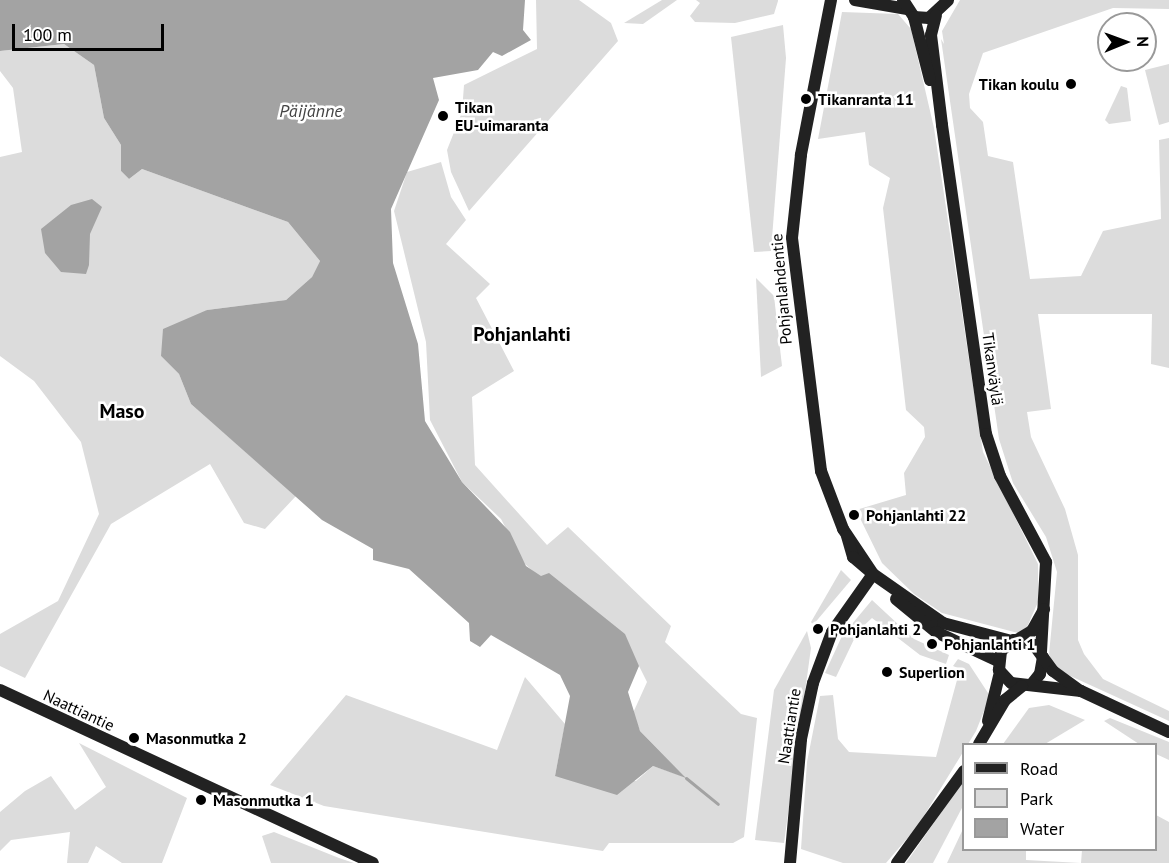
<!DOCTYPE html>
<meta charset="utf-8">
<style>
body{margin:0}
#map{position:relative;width:1169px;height:863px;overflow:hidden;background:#fff;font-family:"PT Sans",sans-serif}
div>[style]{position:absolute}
.green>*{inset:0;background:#dcdcdc}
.water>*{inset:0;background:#a3a3a3}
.stream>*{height:3px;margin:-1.5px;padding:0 1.5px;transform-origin:1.5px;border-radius:1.5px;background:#a3a3a3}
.secondary>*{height:12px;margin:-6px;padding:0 6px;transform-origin:6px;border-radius:6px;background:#222}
.dots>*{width:16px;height:16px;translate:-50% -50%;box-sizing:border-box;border:3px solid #fff;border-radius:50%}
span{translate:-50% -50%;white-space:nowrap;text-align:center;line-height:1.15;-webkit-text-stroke:5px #fff;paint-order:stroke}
.poi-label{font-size:16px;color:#000;font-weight:700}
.right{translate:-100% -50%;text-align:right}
.left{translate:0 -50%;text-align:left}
.street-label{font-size:16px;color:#000}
.water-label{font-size:18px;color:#444;font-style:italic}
.quarter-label{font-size:20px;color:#000;font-weight:700}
.legend{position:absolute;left:962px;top:743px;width:195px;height:108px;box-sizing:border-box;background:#fff;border:2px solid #999;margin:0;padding:8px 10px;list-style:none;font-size:18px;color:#000}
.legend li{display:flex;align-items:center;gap:12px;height:30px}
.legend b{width:30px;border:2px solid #999}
.north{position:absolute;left:1097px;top:12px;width:60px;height:60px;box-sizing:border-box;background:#fff;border:2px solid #999;border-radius:50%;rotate:89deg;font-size:16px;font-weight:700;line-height:24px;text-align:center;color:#000}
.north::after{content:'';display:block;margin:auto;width:21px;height:27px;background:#000;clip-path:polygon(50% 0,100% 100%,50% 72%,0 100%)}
.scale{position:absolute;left:12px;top:24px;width:152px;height:27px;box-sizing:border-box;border:3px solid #000;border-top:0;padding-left:8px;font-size:18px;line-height:21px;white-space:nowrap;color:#000;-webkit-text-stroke:4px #fff;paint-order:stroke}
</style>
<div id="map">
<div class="green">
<i style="clip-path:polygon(536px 0,579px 0,611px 23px,618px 41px,469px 211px,451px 172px,447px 150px,462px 112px,464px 85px,537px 49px)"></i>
<i style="clip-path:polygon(662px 0,677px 0,643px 24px,624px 23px)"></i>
<i style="clip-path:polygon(696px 0,778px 0,778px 1px,774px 14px,735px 23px,695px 22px,690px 16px,700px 3px)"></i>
<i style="clip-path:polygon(960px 0,1169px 0,1169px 9px,1113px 8px,983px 53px,969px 94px,970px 108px,983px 122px,988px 156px,1013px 162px,1030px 279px,1081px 276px,1103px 231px,1161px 219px,1159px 140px,1169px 138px,1169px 368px,1151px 364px,1152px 314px,1038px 314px,1051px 409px,1027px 412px,1031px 437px,1065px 509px,1078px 555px,1078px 640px,1084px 654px,1103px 679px,1169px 711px,1169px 721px,1055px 669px,1049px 654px,1057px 572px,1046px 537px,1013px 483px,999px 439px,941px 39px,944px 44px,942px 31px)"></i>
<i style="clip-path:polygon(842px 12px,898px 14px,911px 29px,934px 128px,983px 452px,1038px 564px,1038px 602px,1027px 627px,1018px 633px,942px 613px,914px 594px,882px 563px,856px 510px,906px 495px,904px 473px,925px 437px,924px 427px,906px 410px,883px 208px,890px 178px,869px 165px,865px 132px,818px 139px)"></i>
<i style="clip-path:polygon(783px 25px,786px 58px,771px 251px,754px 252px,731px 37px)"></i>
<i style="clip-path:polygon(64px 44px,94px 65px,104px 118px,121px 145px,121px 171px,129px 179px,142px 169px,288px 222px,320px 261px,312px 277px,286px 300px,207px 310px,161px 356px,179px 374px,191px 404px,296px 496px,265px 529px,244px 523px,210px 464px,111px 524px,25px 678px,0 666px,0 634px,58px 601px,99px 514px,81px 442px,34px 381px,0 356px,0 157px,22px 152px,13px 88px,0 71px,0 51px)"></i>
<i style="clip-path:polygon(1169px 64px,1169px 122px,1159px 125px,1145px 70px)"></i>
<i style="clip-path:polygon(1121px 86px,1127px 88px,1131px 121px,1109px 124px,1105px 120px)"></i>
<i style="clip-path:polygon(441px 162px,451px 197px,466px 220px,446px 244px,490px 284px,476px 298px,514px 371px,472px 397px,475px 465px,547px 545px,568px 527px,671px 626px,665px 642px,741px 714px,757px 718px,744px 837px,733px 843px,609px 843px,603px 851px,324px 806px,270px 785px,346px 695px,497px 750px,525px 677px,565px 724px,555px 776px,636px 781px,653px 766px,685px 777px,640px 731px,633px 713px,647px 682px,639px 666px,525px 564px,501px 519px,462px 482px,430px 420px,426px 342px,394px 211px,407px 172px)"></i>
<i style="clip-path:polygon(756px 278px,774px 296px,782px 366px,761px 377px)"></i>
<i style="clip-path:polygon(841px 570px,851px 580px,813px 625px,811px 622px)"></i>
<i style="clip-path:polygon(872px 600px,914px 639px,949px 655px,946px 664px,920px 655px,872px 618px,858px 631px,836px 677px,825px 673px,842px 636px)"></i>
<i style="clip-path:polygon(807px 631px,811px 648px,784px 843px,755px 840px,774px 690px)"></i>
<i style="clip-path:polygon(958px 659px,969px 664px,990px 696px,976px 731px,917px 827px,886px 863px,843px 863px,801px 849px,807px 762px,820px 696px,833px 695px,838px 739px,849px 752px,936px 757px,960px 669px,953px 666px)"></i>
<i style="clip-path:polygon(1049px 705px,1085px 720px,1045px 744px,1003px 744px,1029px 708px)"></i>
<i style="clip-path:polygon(1110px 718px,1169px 742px,1169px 760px,1156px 754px,1156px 744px,1139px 744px,1104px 721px)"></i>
<i style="clip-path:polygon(79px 743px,187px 798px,162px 863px,122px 863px,96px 846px,88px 863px,67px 863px,70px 832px,11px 840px,0 851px,0 812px,25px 791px,51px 776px,75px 810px,106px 787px)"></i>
<i style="clip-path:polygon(963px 781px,963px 806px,933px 863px,906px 863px)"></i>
<i style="clip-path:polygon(1156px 815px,1169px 822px,1169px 863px,947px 863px,963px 829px,964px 850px,1026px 850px,1026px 860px,1081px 863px,1082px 850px,1156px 850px)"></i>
<i style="clip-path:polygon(274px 832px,339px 858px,354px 863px,271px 863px,262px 836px)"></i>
</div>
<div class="water">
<i style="clip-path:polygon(0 0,525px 0,523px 30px,531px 40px,502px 56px,493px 52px,478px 70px,433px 78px,439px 100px,391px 209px,393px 263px,418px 344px,425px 421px,462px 482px,510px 532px,526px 566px,541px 576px,549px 573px,625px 634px,639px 666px,628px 692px,640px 731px,686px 778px,653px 766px,617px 795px,555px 776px,570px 696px,560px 675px,491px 635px,480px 647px,470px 641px,469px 623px,409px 569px,373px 560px,373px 549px,322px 520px,191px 404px,179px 374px,161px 356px,163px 329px,207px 310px,286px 300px,312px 277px,320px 261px,288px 222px,142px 169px,129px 179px,121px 171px,121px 145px,104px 118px,94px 65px,64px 44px,0 51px)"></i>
<i style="clip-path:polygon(92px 199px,102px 207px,90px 234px,89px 265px,86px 274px,61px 272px,45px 253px,41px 229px,71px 205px)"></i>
</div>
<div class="stream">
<i style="left:686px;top:778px;width:41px;rotate:39.1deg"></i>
</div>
<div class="secondary">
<i style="left:831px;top:0;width:158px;rotate:101deg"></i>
<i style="left:801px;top:155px;width:83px;rotate:96.2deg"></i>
<i style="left:792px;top:238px;width:235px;rotate:82.9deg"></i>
<i style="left:821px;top:471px;width:62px;rotate:69.2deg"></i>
<i style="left:843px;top:529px;width:54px;rotate:56.3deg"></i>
<i style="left:873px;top:574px;width:85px;rotate:35deg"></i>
<i style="left:943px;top:623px;width:70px;rotate:14.8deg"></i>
<i style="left:855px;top:0;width:53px;rotate:9.8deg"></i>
<i style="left:903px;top:0;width:20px;rotate:57deg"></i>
<i style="left:914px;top:17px;width:15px;rotate:4deg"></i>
<i style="left:929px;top:18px;width:26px;rotate:-43deg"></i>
<i style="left:936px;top:15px;width:21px;rotate:104deg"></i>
<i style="left:931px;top:35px;width:91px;rotate:83deg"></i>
<i style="left:942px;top:125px;width:312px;rotate:81.9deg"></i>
<i style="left:986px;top:434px;width:44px;rotate:71.6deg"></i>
<i style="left:1000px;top:476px;width:98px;rotate:61.9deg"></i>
<i style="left:1046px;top:562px;width:90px;rotate:93.2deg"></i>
<i style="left:914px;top:17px;width:65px;rotate:75.7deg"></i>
<i style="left:847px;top:536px;width:22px;rotate:74deg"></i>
<i style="left:853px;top:557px;width:23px;rotate:40deg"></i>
<i style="left:896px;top:599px;width:52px;rotate:39.5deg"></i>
<i style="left:936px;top:632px;width:68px;rotate:25.1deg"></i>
<i style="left:1017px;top:640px;width:17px;rotate:-31deg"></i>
<i style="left:1032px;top:631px;width:25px;rotate:-61deg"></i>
<i style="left:1031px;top:685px;width:14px;rotate:-51deg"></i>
<i style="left:1040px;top:674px;width:17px;rotate:-80deg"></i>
<i style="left:0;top:690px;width:411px;rotate:24.9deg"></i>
<i style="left:1081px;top:691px;width:70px;rotate:-173.5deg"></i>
<i style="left:1011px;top:683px;width:18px;rotate:-133deg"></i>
<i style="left:999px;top:670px;width:19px;rotate:-84deg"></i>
<i style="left:1001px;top:651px;width:17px;rotate:-40deg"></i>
<i style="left:1014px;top:640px;width:21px;rotate:14deg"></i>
<i style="left:1034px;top:645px;width:32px;rotate:54deg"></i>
<i style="left:1053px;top:671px;width:34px;rotate:36deg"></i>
<i style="left:1081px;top:691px;width:97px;rotate:25deg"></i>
<i style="left:988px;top:721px;width:50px;rotate:-76.2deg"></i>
<i style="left:979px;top:744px;width:51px;rotate:-59.4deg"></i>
<i style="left:1005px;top:700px;width:22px;rotate:-39deg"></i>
<i style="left:790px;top:863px;width:124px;rotate:-84.9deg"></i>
<i style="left:801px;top:739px;width:57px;rotate:-77.9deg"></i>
<i style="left:813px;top:683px;width:54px;rotate:-69.6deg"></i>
<i style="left:832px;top:632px;width:71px;rotate:-54.7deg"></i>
<i style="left:897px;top:863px;width:114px;rotate:-53.9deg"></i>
</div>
<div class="dots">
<i style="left:1071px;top:84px;background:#000"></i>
<i style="left:806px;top:99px;background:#000"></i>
<i style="left:443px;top:116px;background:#000"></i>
<i style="left:854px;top:515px;background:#000"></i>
<i style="left:818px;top:629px;background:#000"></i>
<i style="left:932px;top:644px;background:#000"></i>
<i style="left:887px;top:672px;background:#000"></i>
<i style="left:134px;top:738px;background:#000"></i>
<i style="left:201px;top:800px;background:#000"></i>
</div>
<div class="poi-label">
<span class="right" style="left:1059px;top:84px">Tikan koulu</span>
<span class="left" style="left:818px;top:99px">Tikanranta 11</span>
<span class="left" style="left:455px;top:116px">Tikan<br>EU-uimaranta</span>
<span class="left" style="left:866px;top:515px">Pohjanlahti 22</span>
<span class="left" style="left:830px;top:629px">Pohjanlahti 2</span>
<span class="left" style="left:944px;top:644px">Pohjanlahti 1</span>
<span class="left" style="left:899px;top:672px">Superlion</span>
<span class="left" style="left:146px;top:738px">Masonmutka 2</span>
<span class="left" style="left:213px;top:800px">Masonmutka 1</span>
</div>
<div class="street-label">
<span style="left:781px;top:289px;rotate:-95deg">Pohjanlahdentie</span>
<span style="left:993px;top:369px;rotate:82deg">Tikanväylä</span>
<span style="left:79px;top:710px;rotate:25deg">Naattiantie</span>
<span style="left:789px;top:726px;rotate:-81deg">Naattiantie</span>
</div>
<div class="water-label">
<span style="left:311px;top:111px">Päijänne</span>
</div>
<div class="quarter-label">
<span style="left:522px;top:334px">Pohjanlahti</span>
<span style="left:122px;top:411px">Maso</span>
</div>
<ul class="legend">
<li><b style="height:8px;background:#222"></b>Road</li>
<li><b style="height:16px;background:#dcdcdc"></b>Park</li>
<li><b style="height:16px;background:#a3a3a3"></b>Water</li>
</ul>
<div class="north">N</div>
<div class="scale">100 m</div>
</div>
